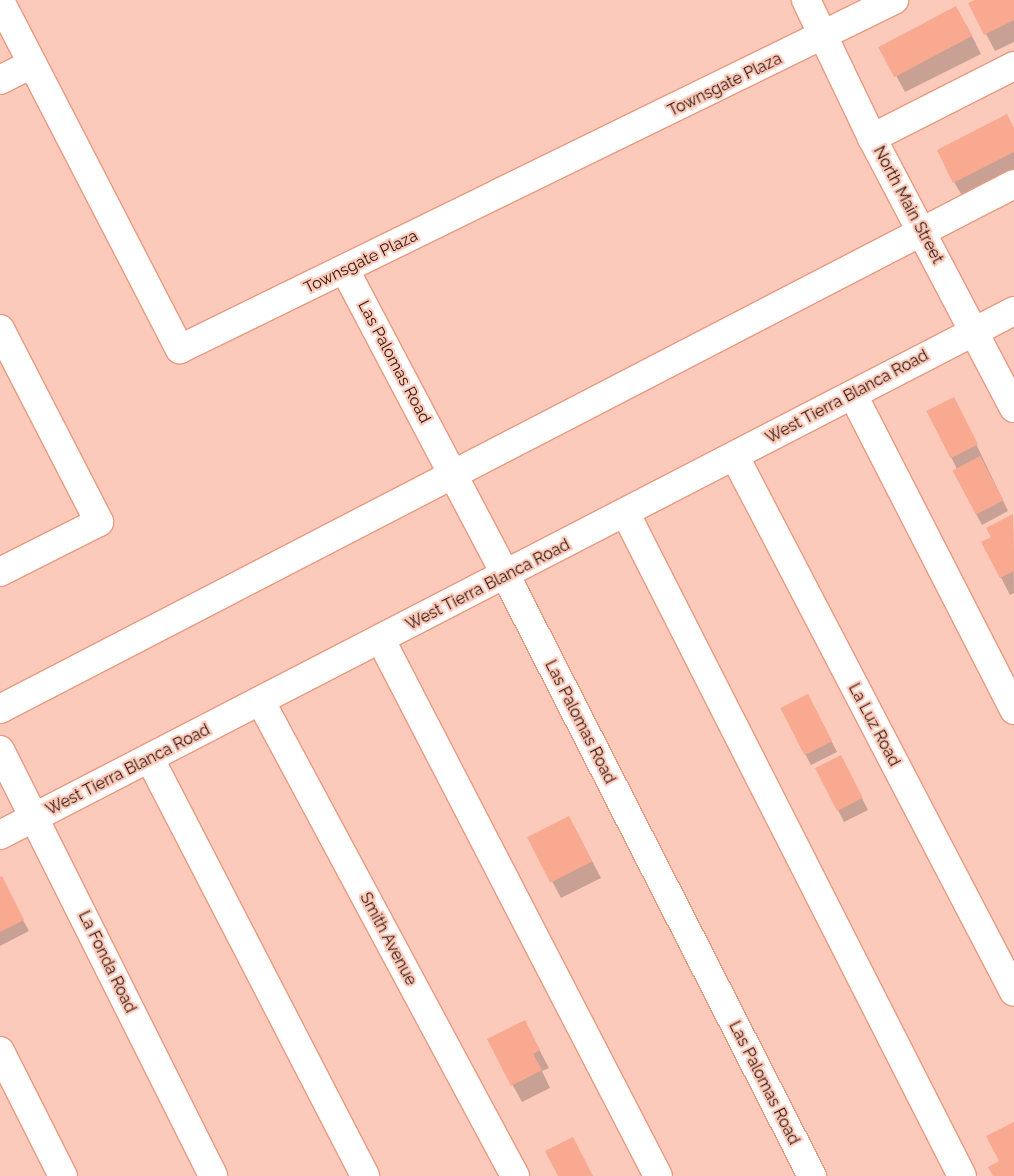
<!DOCTYPE html>
<style>
body{margin:0}
#map{position:relative;width:1014px;height:1176px;overflow:hidden;background:#fbcaba;font-family:Raleway,sans-serif}
div>[style]{position:absolute}
.shadow>*{inset:0;background:#0003}
.building>*{inset:0;background:#f8a990;transform-origin:0 0}
.roads{filter:drop-shadow(1px 0 #e89a81) drop-shadow(-1px 0 #e89a81) drop-shadow(0 1px #e89a81) drop-shadow(0 -1px #e89a81)}
.minor>*{height:28px;margin:-14px;padding:0 14px;transform-origin:14px;border-radius:14px;background:#fff}
span{translate:-50% -50%;white-space:nowrap;text-align:center;line-height:1.15;-webkit-text-stroke:4.5px #fbcaba;paint-order:stroke}
.street-label{font-size:16px;color:#2e1209}
</style>
<div id="map">
<div class="shadow">
<i style="clip-path:polygon(977px 0,1014px 0,1014px 42px,995px 51px,970px 4px)"></i>
<i style="clip-path:polygon(966px 24px,981px 54px,905px 92px,880px 46px)"></i>
<i style="clip-path:polygon(1014px 129px,1014px 174px,964px 199px,954px 182px)"></i>
<i style="clip-path:polygon(960px 410px,1008px 511px,982px 525px,953px 471px,957px 469px,951px 457px)"></i>
<i style="clip-path:polygon(1013px 515px,1014px 593px,1010px 595px,983px 543px,993px 538px)"></i>
<i style="clip-path:polygon(814px 707px,837px 752px,811px 765px,805px 754px)"></i>
<i style="clip-path:polygon(847px 768px,868px 810px,844px 822px,817px 769px)"></i>
<i style="clip-path:polygon(578px 834px,601px 878px,561px 898px,529px 838px)"></i>
<i style="clip-path:polygon(0 878px,29px 931px,0 946px)"></i>
<i style="clip-path:polygon(524px 1021px,549px 1068px,542px 1071px,550px 1088px,522px 1102px,488px 1040px)"></i>
</div>
<div class="building">
<i style="clip-path:polygon(975px 0,1014px 0,1014px 20px,984px 35px,968px 3px)"></i>
<i style="left:956px;top:6px;width:34px;height:88px;rotate:62deg"></i>
<i style="clip-path:polygon(1007px 114px,1014px 128px,1014px 152px,953px 183px,937px 150px)"></i>
<i style="left:954px;top:397px;width:53px;height:31px;rotate:63deg"></i>
<i style="left:980px;top:456px;width:50px;height:31px;rotate:62deg"></i>
<i style="clip-path:polygon(1013px 514px,1014px 571px,1000px 578px,981px 542px,991px 537px,986px 528px)"></i>
<i style="left:808px;top:694px;width:53px;height:31px;rotate:63deg"></i>
<i style="left:841px;top:755px;width:48px;height:29px;rotate:63deg"></i>
<i style="left:569px;top:816px;width:51px;height:47px;rotate:63deg"></i>
<i style="clip-path:polygon(2px 876px,24px 920px,0 932px,0 877px)"></i>
<i style="clip-path:polygon(525px 1020px,540px 1050px,533px 1054px,542px 1070px,511px 1086px,487px 1039px)"></i>
<i style="clip-path:polygon(1014px 1122px,1014px 1176px,993px 1176px,988px 1167px,999px 1161px,986px 1136px)"></i>
<i style="clip-path:polygon(573px 1137px,593px 1176px,558px 1176px,545px 1151px)"></i>
</div>
<div class="roads">
<div class="minor">
<i style="left:806px;top:0;width:153px;rotate:64.4deg"></i>
<i style="left:872px;top:138px;width:305px;rotate:62.3deg"></i>
<i style="left:0;top:1px;width:392px;rotate:62.7deg"></i>
<i style="left:180px;top:349px;width:795px;rotate:-26.05deg"></i>
<i style="left:0;top:80px;width:36px;rotate:-27deg"></i>
<i style="left:872px;top:138px;width:159px;rotate:-26.9deg"></i>
<i style="left:345px;top:270px;width:346px;rotate:62.2deg"></i>
<i style="left:506px;top:576px;width:674px;rotate:62.98deg"></i>
<i style="left:0;top:329px;width:217px;rotate:62.8deg"></i>
<i style="left:99px;top:522px;width:111px;rotate:153.2deg"></i>
<i style="left:853px;top:395px;width:354px;rotate:62.9deg"></i>
<i style="left:735px;top:457px;width:603px;rotate:62.46deg"></i>
<i style="left:626px;top:514px;width:742px;rotate:63.09deg"></i>
<i style="left:381px;top:640px;width:603px;rotate:62.67deg"></i>
<i style="left:261px;top:702px;width:538px;rotate:61.81deg"></i>
<i style="left:0;top:709px;width:1142px;rotate:-27.37deg"></i>
<i style="left:0;top:750px;width:476px;rotate:63.4deg"></i>
<i style="left:150px;top:759px;width:469px;rotate:62.7deg"></i>
<i style="left:0;top:835px;width:1141px;rotate:-27.33deg"></i>
<i style="left:0;top:1051px;width:140px;rotate:63.3deg"></i>
</div>
</div>
<div class="street-label">
<span style="left:725px;top:85px;rotate:-26deg">Townsgate Plaza</span>
<span style="left:908px;top:205px;rotate:62deg">North Main Street</span>
<span style="left:361px;top:262px;rotate:-26deg">Townsgate Plaza</span>
<span style="left:394px;top:362px;rotate:62deg">Las Palomas Road</span>
<span style="left:847px;top:397px;rotate:-28deg">West Tierra Blanca Road</span>
<span style="left:488px;top:585px;rotate:-27deg">West Tierra Blanca Road</span>
<span style="left:580px;top:722px;rotate:63deg">Las Palomas Road</span>
<span style="left:874px;top:725px;rotate:62deg">La Luz Road</span>
<span style="left:128px;top:770px;rotate:-27deg">West Tierra Blanca Road</span>
<span style="left:388px;top:939px;rotate:62deg">Smith Avenue</span>
<span style="left:107px;top:962px;rotate:64deg">La Fonda Road</span>
<span style="left:764px;top:1083px;rotate:63deg">Las Palomas Road</span>
</div>
</div>
